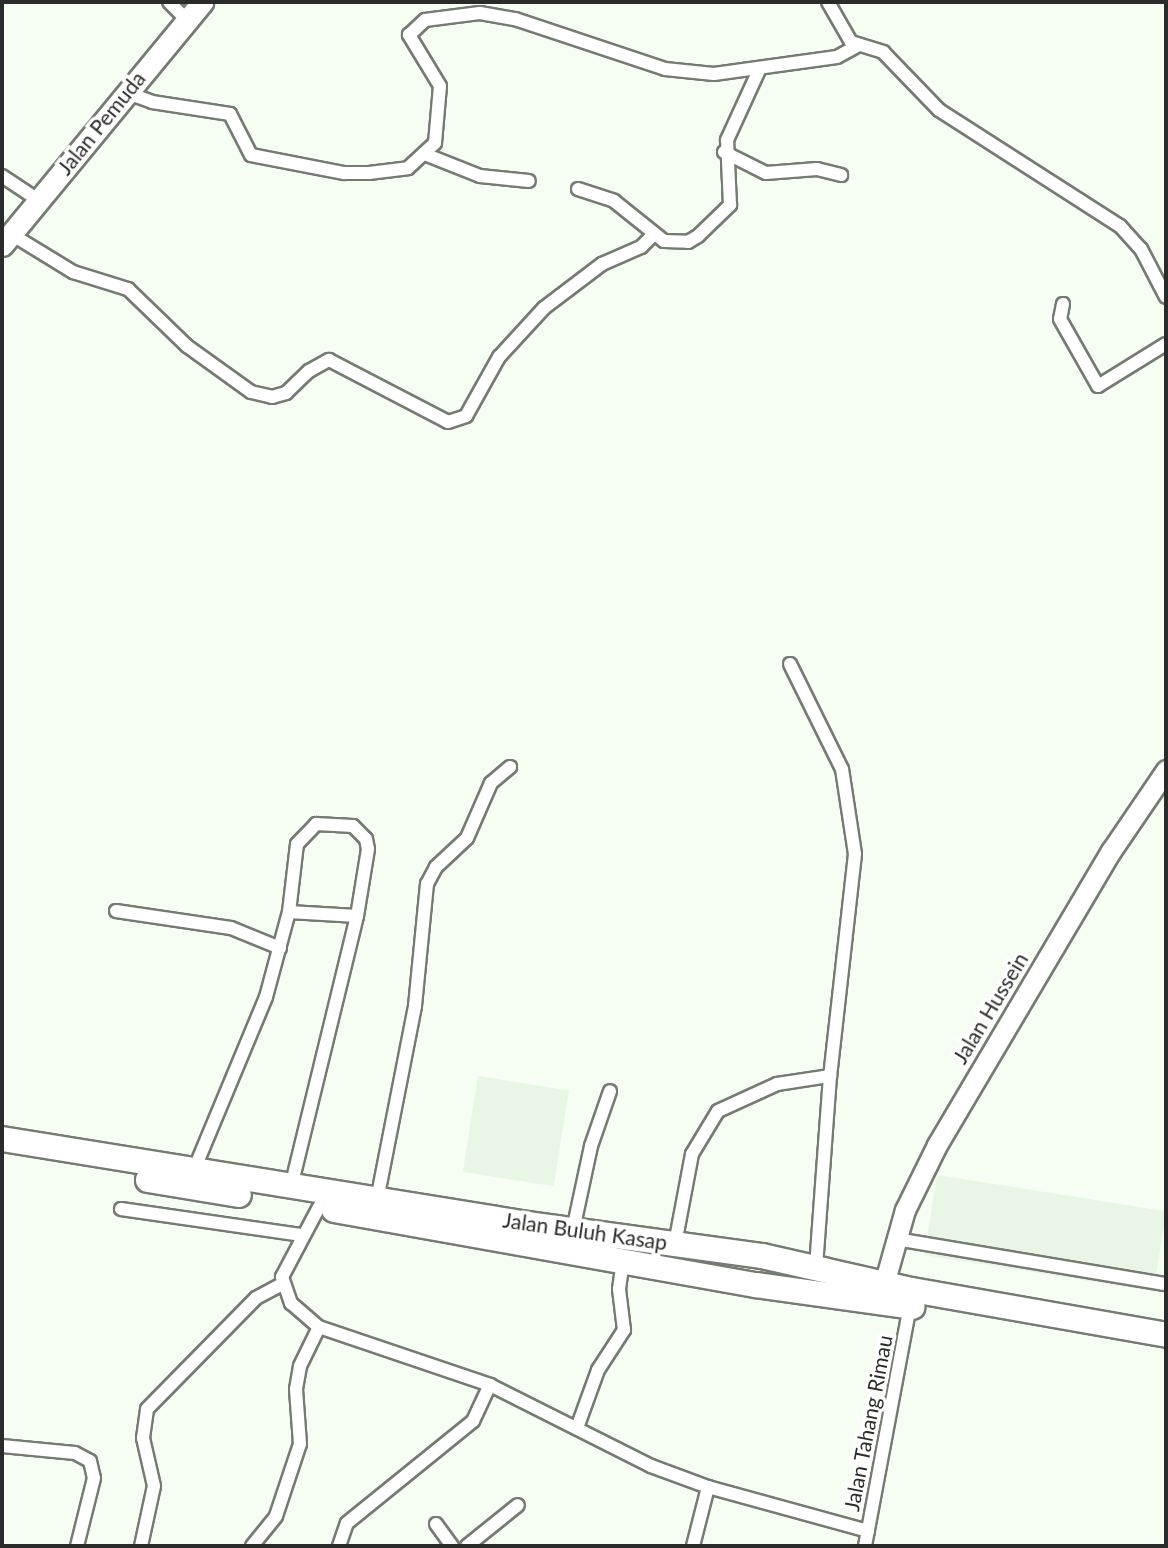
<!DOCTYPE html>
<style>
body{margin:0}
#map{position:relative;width:1168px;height:1548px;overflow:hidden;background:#f6fdf3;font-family:Lato,sans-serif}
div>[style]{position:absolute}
.built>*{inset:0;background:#eaf6e5;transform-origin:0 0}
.roads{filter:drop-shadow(2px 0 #757b72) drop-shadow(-2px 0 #757b72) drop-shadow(0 2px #757b72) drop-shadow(0 -2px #757b72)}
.street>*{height:12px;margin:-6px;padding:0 6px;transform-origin:6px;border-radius:6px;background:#fff}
.secondary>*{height:19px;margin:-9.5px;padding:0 9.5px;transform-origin:9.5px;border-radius:9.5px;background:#fff}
.primary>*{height:21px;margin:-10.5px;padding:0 10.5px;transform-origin:10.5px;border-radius:10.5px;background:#fff}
.highway>*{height:24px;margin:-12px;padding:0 12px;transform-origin:12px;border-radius:12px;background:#fff}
span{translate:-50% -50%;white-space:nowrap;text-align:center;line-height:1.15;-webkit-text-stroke:7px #fff;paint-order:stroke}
.street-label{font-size:21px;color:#292c28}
.frame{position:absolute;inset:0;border:4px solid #292c28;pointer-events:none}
</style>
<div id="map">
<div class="built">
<i style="left:478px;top:1076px;width:92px;height:97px;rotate:9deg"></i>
<i style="left:937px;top:1175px;width:232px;height:81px;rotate:9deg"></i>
</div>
<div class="roads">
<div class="street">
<i style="left:169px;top:2px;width:25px;rotate:45deg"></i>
<i style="left:828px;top:2px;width:46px;rotate:60.1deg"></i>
<i style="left:851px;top:42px;width:34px;rotate:17deg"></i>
<i style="left:883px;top:52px;width:81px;rotate:46deg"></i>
<i style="left:939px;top:110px;width:215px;rotate:32.7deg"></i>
<i style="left:1120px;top:226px;width:31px;rotate:48deg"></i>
<i style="left:1141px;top:249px;width:54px;rotate:62.5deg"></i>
<i style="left:125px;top:92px;width:29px;rotate:20deg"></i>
<i style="left:152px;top:102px;width:79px;rotate:8.7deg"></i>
<i style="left:230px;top:114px;width:46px;rotate:62.9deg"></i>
<i style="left:251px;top:155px;width:95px;rotate:11deg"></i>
<i style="left:344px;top:173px;width:25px"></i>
<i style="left:369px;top:173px;width:39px;rotate:-7deg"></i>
<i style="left:408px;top:168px;width:37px;rotate:-43deg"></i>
<i style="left:435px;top:143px;width:57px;rotate:-85deg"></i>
<i style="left:440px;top:86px;width:60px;rotate:-121.3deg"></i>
<i style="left:409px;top:35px;width:22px;rotate:-43deg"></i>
<i style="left:425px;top:20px;width:55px;rotate:-7.3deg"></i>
<i style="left:480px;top:13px;width:36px;rotate:10deg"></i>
<i style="left:515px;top:19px;width:158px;rotate:18.4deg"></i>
<i style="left:665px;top:69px;width:49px;rotate:5.8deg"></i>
<i style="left:714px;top:74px;width:124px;rotate:-7.9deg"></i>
<i style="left:837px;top:57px;width:25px;rotate:-29deg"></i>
<i style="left:724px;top:152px;width:47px;rotate:26.6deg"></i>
<i style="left:766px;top:173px;width:51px;rotate:-4.5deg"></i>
<i style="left:817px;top:169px;width:25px;rotate:14deg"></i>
<i style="left:427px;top:155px;width:57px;rotate:21.6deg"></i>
<i style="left:480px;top:176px;width:49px;rotate:5.8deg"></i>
<i style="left:2px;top:176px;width:43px;rotate:33.7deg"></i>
<i style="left:578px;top:189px;width:38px;rotate:18deg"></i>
<i style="left:614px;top:201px;width:64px;rotate:38.7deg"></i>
<i style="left:664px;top:241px;width:24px;rotate:2deg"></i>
<i style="left:688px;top:242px;width:12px;rotate:-31deg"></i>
<i style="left:698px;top:236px;width:45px;rotate:-44.1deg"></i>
<i style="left:730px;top:205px;width:65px;rotate:-92.6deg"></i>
<i style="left:727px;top:140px;width:77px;rotate:-65.4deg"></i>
<i style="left:11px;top:234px;width:73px;rotate:31.5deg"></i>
<i style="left:73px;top:272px;width:58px;rotate:17.2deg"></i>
<i style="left:128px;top:289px;width:82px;rotate:44deg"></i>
<i style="left:187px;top:346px;width:79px;rotate:35.7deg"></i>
<i style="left:251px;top:392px;width:22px;rotate:13deg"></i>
<i style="left:272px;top:397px;width:15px;rotate:-16deg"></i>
<i style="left:286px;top:393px;width:32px;rotate:-44deg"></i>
<i style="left:309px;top:371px;width:23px;rotate:-29deg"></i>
<i style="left:329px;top:360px;width:134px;rotate:27.5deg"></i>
<i style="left:448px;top:422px;width:19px;rotate:-18deg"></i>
<i style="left:466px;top:416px;width:68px;rotate:-60.8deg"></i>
<i style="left:499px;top:357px;width:67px;rotate:-47.4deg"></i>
<i style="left:544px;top:308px;width:73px;rotate:-37.2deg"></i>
<i style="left:602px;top:264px;width:43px;rotate:-23.6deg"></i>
<i style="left:641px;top:247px;width:17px;rotate:-45deg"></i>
<i style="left:1063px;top:304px;width:15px;rotate:101deg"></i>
<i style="left:1060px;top:319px;width:77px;rotate:60.4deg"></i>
<i style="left:1098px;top:386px;width:80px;rotate:-31.7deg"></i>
<i style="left:790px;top:664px;width:117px;rotate:63.7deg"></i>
<i style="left:842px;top:769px;width:86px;rotate:81.3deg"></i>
<i style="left:855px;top:854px;width:223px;rotate:96.4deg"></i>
<i style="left:830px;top:1076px;width:191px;rotate:94.2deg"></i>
<i style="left:116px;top:911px;width:116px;rotate:8.4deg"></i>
<i style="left:231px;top:928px;width:53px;rotate:22.2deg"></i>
<i style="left:289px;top:912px;width:68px;rotate:3.4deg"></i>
<i style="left:194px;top:1170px;width:187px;rotate:-67.4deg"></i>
<i style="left:266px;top:997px;width:88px;rotate:-74.9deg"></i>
<i style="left:289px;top:912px;width:68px;rotate:-83.3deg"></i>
<i style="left:297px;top:844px;width:28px;rotate:-46deg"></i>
<i style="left:316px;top:824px;width:37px;rotate:3deg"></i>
<i style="left:353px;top:826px;width:18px;rotate:45deg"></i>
<i style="left:366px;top:839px;width:10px;rotate:79deg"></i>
<i style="left:368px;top:849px;width:68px;rotate:99.3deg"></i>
<i style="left:357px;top:916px;width:278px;rotate:103.7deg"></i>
<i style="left:377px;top:1200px;width:198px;rotate:-78.9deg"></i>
<i style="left:415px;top:1006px;width:123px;rotate:-84.4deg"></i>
<i style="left:427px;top:884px;width:19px;rotate:-62deg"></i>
<i style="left:436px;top:867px;width:42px;rotate:-43.1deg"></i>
<i style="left:467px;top:838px;width:60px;rotate:-66.4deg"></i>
<i style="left:491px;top:783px;width:25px;rotate:-40deg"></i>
<i style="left:319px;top:1207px;width:79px;rotate:117.9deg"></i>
<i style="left:282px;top:1277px;width:28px;rotate:71deg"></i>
<i style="left:291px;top:1303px;width:37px;rotate:41deg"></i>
<i style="left:319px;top:1327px;width:181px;rotate:18.7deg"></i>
<i style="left:490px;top:1385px;width:180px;rotate:26.7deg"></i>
<i style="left:651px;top:1466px;width:61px;rotate:20.2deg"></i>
<i style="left:708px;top:1487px;width:166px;rotate:15.4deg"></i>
<i style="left:121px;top:1209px;width:183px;rotate:8.2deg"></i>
<i style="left:573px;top:1230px;width:86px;rotate:-77.9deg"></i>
<i style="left:591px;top:1146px;width:58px;rotate:-70.9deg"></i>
<i style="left:896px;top:1239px;width:274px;rotate:9.5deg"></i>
<i style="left:675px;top:1244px;width:92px;rotate:-79.3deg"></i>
<i style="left:692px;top:1154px;width:50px;rotate:-58.8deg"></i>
<i style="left:718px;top:1111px;width:65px;rotate:-24.6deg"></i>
<i style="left:777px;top:1084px;width:54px;rotate:-8.6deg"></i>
<i style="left:577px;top:1428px;width:62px;rotate:-70.1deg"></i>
<i style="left:598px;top:1370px;width:48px;rotate:-57deg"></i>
<i style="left:624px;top:1330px;width:41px;rotate:-97deg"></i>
<i style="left:619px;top:1289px;width:28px;rotate:-82deg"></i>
<i style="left:2px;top:1446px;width:73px;rotate:5.5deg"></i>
<i style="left:75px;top:1453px;width:17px;rotate:28deg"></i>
<i style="left:90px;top:1461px;width:17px;rotate:77deg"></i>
<i style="left:94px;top:1478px;width:70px;rotate:104deg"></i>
<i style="left:436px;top:1524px;width:27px;rotate:54deg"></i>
<i style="left:141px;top:1546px;width:61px;rotate:-77.8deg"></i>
<i style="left:154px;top:1486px;width:49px;rotate:-102.9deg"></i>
<i style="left:143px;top:1438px;width:29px;rotate:-82deg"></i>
<i style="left:147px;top:1409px;width:156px;rotate:-45.5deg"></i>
<i style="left:256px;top:1298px;width:30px;rotate:-28deg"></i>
<i style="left:252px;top:1546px;width:38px;rotate:-51deg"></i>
<i style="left:276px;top:1516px;width:76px;rotate:-71.6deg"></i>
<i style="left:300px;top:1444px;width:55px;rotate:-94.2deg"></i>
<i style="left:296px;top:1389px;width:23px;rotate:-80deg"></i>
<i style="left:300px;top:1366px;width:43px;rotate:-64deg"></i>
<i style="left:339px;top:1546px;width:24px;rotate:-71deg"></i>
<i style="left:347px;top:1523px;width:162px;rotate:-39deg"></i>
<i style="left:473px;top:1421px;width:40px;rotate:-65deg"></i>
<i style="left:467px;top:1546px;width:65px;rotate:-38.8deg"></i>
<i style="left:693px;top:1546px;width:61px;rotate:-75.7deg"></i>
<i style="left:865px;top:1546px;width:244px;rotate:-79.4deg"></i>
</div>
<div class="secondary">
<i style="left:884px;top:1284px;width:77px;rotate:-74.2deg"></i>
<i style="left:905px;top:1210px;width:72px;rotate:-63.8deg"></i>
<i style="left:937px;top:1145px;width:342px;rotate:-59.4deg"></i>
<i style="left:1111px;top:851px;width:98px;rotate:-55.8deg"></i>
</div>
<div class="primary">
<i style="left:2px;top:245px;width:315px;rotate:-50.5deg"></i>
</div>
<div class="highway">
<i style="left:2px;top:1139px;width:533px;rotate:9.18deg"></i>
<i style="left:528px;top:1224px;width:236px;rotate:7.8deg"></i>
<i style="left:762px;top:1256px;width:154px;rotate:12.8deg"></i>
<i style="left:912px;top:1290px;width:258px;rotate:10deg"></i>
<i style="left:148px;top:1180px;width:92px;rotate:9.4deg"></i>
<i style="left:334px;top:1210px;width:429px;rotate:10.1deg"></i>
<i style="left:756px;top:1285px;width:158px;rotate:8deg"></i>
</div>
</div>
<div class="street-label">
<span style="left:101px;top:123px;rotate:-51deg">Jalan Pemuda</span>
<span style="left:990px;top:1008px;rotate:-59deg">Jalan Hussein</span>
<span style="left:585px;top:1231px;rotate:8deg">Jalan Buluh Kasap</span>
<span style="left:868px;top:1423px;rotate:-79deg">Jalan Tahang Rimau</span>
</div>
<div class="frame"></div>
</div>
